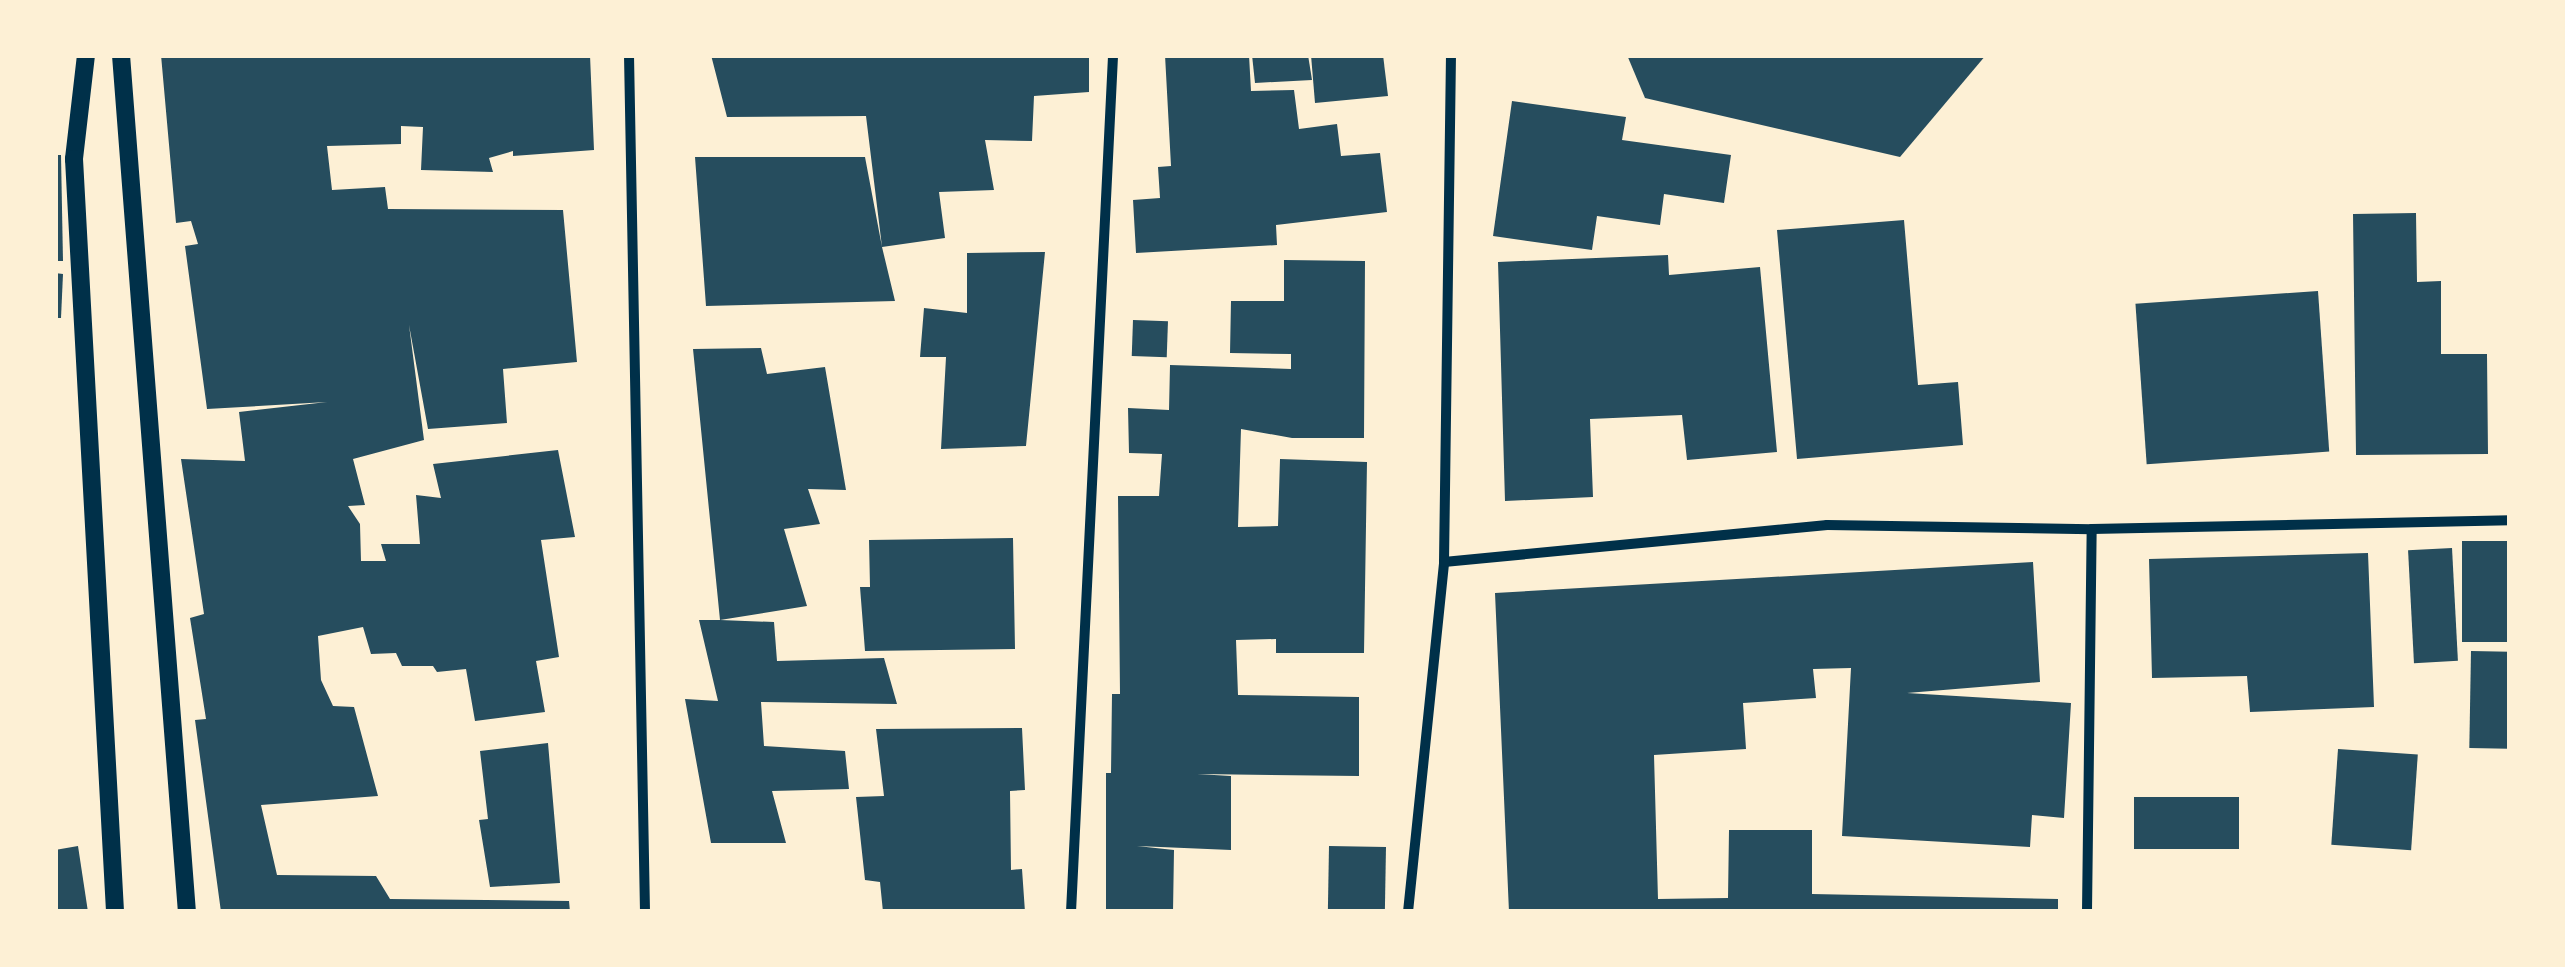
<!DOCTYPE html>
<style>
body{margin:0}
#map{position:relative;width:2565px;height:967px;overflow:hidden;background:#fdf0d5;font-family:"DM Sans",sans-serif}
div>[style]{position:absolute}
.building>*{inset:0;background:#264d5e;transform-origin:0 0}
.minor>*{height:10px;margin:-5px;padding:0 5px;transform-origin:5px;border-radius:5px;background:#003049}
.tertiary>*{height:18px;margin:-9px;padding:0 9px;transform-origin:9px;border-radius:9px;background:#003049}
span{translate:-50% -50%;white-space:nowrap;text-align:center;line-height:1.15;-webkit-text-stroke:9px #fdf0d5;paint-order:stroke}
.frame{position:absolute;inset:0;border:58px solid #fdf0d5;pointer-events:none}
</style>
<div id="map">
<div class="building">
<i style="clip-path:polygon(161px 55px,590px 55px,594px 150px,513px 156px,513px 151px,489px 158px,493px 172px,421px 170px,423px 127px,401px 126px,401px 144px,327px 146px,332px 190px,385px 187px,388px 209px,563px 210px,577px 362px,503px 369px,507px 423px,428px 429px,409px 325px,424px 440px,353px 459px,365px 505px,348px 506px,360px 524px,361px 561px,386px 561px,381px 544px,420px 544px,416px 495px,441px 498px,433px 464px,558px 450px,575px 537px,541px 540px,559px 657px,536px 661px,545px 712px,475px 721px,466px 669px,437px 672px,433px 666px,402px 666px,396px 653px,371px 654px,363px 627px,318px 636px,321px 680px,333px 706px,354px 707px,378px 796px,261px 805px,277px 875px,376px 876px,390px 899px,569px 901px,570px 912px,221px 912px,195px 720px,206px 719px,190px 618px,204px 614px,181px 459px,245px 461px,239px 412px,327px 402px,207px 409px,185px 246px,198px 244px,191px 221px,176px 223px)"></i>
<i style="clip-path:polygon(711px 55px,1089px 55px,1089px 92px,1034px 96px,1032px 141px,985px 140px,994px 190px,939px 192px,945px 238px,882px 247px,895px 301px,706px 306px,695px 157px,865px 157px,882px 247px,866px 116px,727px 117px)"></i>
<i style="clip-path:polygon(1165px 55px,1249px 55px,1251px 91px,1294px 90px,1299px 129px,1337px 124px,1341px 156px,1380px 153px,1387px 212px,1276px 225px,1277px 245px,1136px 253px,1133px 200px,1160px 198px,1158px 167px,1171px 166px)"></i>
<i style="clip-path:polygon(1252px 55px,1308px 55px,1312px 80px,1255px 83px)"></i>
<i style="clip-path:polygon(1311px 55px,1383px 55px,1388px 96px,1315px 103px)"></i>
<i style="clip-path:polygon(1627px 55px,1986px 55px,1900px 157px,1645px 98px)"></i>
<i style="clip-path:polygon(1512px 101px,1626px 117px,1622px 140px,1731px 155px,1724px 203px,1664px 194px,1660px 225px,1597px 216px,1592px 250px,1493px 236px)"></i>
<i style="clip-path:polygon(55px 155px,61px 155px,63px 261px,55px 261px)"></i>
<i style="clip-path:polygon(2416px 213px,2417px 282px,2441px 281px,2441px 354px,2487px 354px,2488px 454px,2356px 455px,2353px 214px)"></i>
<i style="clip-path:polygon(1904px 220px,1918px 385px,1958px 382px,1963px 445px,1797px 459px,1777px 230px)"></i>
<i style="clip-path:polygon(1045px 252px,1026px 446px,941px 449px,946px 357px,920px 357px,924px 308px,967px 313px,967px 253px)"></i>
<i style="clip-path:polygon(1668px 255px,1669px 275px,1760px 267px,1777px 452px,1687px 460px,1682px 415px,1590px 419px,1593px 497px,1505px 501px,1498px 262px)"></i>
<i style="clip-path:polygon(1284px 260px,1365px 261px,1364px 438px,1292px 438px,1241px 429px,1238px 527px,1278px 526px,1280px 459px,1367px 462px,1364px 653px,1276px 653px,1276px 639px,1236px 640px,1238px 695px,1359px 697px,1359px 776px,1197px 774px,1231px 776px,1231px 850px,1137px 846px,1174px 850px,1173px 912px,1106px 912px,1106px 773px,1111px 773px,1112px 694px,1120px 694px,1118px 496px,1159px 496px,1162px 454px,1129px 453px,1128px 408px,1169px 410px,1170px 365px,1291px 369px,1291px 354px,1230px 353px,1231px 301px,1284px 301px)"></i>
<i style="clip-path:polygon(55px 273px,63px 274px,61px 318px,55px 318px)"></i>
<i style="left:2318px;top:291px;width:161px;height:183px;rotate:86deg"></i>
<i style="left:1133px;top:320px;width:35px;height:36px;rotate:2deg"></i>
<i style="clip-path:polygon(761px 348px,767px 374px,825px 367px,846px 490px,808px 489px,820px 524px,784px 529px,807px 606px,720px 620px,774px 622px,777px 661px,884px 658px,897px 704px,761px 702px,764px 746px,845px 751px,849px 789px,772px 791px,786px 843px,711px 843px,685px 699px,718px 701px,699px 620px,720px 620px,693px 349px)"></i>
<i style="clip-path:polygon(1013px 538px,1015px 649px,865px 651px,860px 587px,870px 587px,869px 540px)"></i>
<i style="left:2510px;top:541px;width:101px;height:48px;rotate:90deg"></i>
<i style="left:2452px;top:548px;width:113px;height:44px;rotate:87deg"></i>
<i style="clip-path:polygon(2368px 553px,2374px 707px,2250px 712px,2247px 676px,2152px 678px,2149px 559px)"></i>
<i style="clip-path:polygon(2033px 562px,2040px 682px,1907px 693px,2071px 703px,2064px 818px,2032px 815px,2030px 847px,1842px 836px,1851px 668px,1813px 669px,1816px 698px,1743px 703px,1746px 749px,1654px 755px,1658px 899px,1728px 898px,1729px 830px,1812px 830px,1812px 894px,2058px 899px,2058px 912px,1509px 912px,1495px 593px)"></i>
<i style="left:2471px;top:651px;width:39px;height:97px;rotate:1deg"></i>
<i style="clip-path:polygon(1022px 728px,1025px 790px,1010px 791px,1011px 870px,1022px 869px,1025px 912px,883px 912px,880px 882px,865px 880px,856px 797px,884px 796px,876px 729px)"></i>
<i style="clip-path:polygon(548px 743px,560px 883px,490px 887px,479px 820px,488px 819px,480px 751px)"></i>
<i style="left:2338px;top:749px;width:80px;height:96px;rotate:4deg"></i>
<i style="left:2134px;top:797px;width:105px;height:52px"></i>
<i style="clip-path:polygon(78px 846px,88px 912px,55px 912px,55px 850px)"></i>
<i style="left:1329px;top:846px;width:57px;height:66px;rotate:1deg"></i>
</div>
<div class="minor">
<i style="left:629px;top:55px;width:857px;rotate:88.93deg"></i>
<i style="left:1444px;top:562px;width:385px;rotate:-5.5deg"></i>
<i style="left:1827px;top:525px;width:265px;rotate:0.9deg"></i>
<i style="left:2092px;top:529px;width:418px;rotate:-1.2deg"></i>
<i style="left:1071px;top:912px;width:858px;rotate:-87.19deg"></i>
<i style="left:1408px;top:912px;width:352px;rotate:-84.1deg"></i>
<i style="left:1444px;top:562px;width:507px;rotate:-89.21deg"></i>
<i style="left:2087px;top:912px;width:383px;rotate:-89.3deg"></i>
</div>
<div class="tertiary">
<i style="left:86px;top:55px;width:105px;rotate:96.6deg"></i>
<i style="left:74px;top:159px;width:754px;rotate:86.88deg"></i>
<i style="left:121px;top:55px;width:860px;rotate:85.6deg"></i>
</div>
<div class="frame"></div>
</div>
